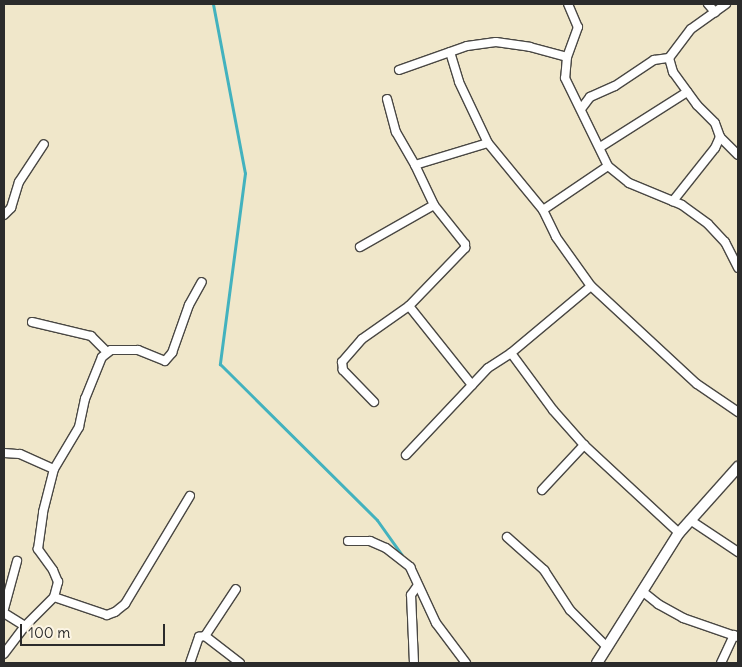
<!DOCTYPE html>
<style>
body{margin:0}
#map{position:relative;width:742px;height:667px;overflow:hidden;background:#f0e7ca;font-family:Delius,sans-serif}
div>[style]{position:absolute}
.stream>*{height:3px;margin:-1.5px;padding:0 1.5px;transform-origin:1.5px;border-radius:1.5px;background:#43b2be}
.roads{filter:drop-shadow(1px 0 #494743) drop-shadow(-1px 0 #494743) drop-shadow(0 1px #494743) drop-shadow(0 -1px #494743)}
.minor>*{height:8px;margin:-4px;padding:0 4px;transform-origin:4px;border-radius:4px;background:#fff}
.tertiary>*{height:10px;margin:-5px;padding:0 5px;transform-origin:5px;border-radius:5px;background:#fff}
span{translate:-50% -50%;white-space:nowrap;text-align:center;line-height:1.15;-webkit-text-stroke:5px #fcf5e5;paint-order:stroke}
.frame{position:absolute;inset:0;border:5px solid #2b2b2b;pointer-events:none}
.scale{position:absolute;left:20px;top:624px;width:145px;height:22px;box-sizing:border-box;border:2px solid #2b2b2b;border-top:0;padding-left:6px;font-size:15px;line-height:18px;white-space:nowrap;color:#2b2b2b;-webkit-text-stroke:4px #fcf5e5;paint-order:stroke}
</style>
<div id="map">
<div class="stream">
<i style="left:213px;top:4px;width:172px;rotate:79.3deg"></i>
<i style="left:245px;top:173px;width:193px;rotate:97.5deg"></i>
<i style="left:220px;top:364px;width:221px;rotate:44.8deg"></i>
<i style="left:377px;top:520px;width:43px;rotate:54.5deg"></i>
</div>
<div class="roads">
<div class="minor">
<i style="left:568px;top:4px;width:25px;rotate:67deg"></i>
<i style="left:578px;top:27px;width:32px;rotate:110deg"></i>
<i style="left:567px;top:57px;width:21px;rotate:95deg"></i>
<i style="left:565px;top:78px;width:98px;rotate:64deg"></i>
<i style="left:608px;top:166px;width:27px;rotate:39deg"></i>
<i style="left:629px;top:183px;width:57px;rotate:22.5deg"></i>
<i style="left:682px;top:205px;width:32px;rotate:36deg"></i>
<i style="left:708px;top:224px;width:25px;rotate:47deg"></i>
<i style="left:725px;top:242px;width:29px;rotate:63deg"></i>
<i style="left:708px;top:4px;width:11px;rotate:49deg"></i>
<i style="left:450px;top:52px;width:31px;rotate:73deg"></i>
<i style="left:459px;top:82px;width:68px;rotate:64.6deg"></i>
<i style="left:669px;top:58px;width:15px;rotate:74deg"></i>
<i style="left:673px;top:72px;width:41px;rotate:54deg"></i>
<i style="left:697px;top:105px;width:25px;rotate:45deg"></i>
<i style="left:715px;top:123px;width:15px;rotate:70deg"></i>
<i style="left:720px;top:137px;width:12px;rotate:114deg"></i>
<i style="left:715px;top:148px;width:68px;rotate:128.4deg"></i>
<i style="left:399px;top:70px;width:72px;rotate:-19.4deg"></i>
<i style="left:467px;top:46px;width:29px;rotate:-8deg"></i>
<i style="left:496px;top:42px;width:34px;rotate:8deg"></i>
<i style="left:530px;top:47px;width:38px;rotate:15deg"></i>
<i style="left:387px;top:99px;width:34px;rotate:75deg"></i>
<i style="left:396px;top:132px;width:38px;rotate:60deg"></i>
<i style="left:415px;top:165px;width:76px;rotate:-16.8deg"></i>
<i style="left:488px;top:143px;width:87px;rotate:50.6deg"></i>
<i style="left:543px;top:210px;width:30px;rotate:64deg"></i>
<i style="left:556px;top:237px;width:60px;rotate:54.5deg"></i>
<i style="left:591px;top:286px;width:144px;rotate:42.8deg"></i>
<i style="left:697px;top:384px;width:50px;rotate:34.3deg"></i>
<i style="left:581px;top:109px;width:15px;rotate:-53deg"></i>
<i style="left:590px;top:97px;width:27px;rotate:-24deg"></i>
<i style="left:615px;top:86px;width:47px;rotate:-33.7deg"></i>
<i style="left:654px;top:60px;width:15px;rotate:-8deg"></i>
<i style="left:669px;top:58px;width:36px;rotate:-53deg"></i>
<i style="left:691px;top:29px;width:43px;rotate:-35.5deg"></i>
<i style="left:720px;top:137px;width:25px;rotate:45deg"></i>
<i style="left:602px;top:146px;width:101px;rotate:-32.4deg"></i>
<i style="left:543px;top:210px;width:78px;rotate:-34.1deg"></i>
<i style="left:4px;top:215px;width:10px;rotate:-45deg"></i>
<i style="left:11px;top:208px;width:27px;rotate:-73deg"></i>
<i style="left:19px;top:182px;width:45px;rotate:-56.7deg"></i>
<i style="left:360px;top:247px;width:85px;rotate:-29.6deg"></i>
<i style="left:409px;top:306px;width:81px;rotate:-46deg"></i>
<i style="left:465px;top:248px;width:4px;rotate:-90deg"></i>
<i style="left:465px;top:244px;width:50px;rotate:-128.5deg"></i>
<i style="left:434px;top:205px;width:44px;rotate:-115.4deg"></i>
<i style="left:32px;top:322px;width:61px;rotate:13.3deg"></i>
<i style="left:91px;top:336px;width:21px;rotate:45deg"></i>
<i style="left:511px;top:353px;width:71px;rotate:53.6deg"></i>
<i style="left:553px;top:410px;width:47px;rotate:48.5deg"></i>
<i style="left:584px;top:445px;width:129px;rotate:42.8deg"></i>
<i style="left:374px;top:402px;width:45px;rotate:-134.1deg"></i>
<i style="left:343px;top:370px;width:8px;rotate:-97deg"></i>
<i style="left:342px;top:362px;width:30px;rotate:-49deg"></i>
<i style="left:362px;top:339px;width:57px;rotate:-35.1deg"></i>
<i style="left:409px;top:306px;width:101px;rotate:51.4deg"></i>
<i style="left:472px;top:385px;width:23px;rotate:-47deg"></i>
<i style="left:488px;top:368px;width:27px;rotate:-33deg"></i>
<i style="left:511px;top:353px;width:104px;rotate:-39.9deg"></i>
<i style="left:4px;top:453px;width:16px;rotate:4deg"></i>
<i style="left:20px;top:454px;width:37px;rotate:24deg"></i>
<i style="left:406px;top:455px;width:96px;rotate:-46.7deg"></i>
<i style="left:542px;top:490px;width:62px;rotate:-47deg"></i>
<i style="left:690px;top:520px;width:58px;rotate:33.7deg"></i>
<i style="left:507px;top:537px;width:50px;rotate:41.7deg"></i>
<i style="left:544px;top:570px;width:48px;rotate:57deg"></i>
<i style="left:570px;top:610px;width:52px;rotate:45deg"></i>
<i style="left:348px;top:541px;width:22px"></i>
<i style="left:370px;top:541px;width:17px;rotate:24deg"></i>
<i style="left:386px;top:548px;width:31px;rotate:38deg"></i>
<i style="left:410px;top:567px;width:62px;rotate:65.1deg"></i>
<i style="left:436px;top:623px;width:50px;rotate:53.1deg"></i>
<i style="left:642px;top:591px;width:21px;rotate:39deg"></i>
<i style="left:658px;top:604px;width:29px;rotate:29deg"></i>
<i style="left:683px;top:618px;width:58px;rotate:19.1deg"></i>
<i style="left:54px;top:597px;width:56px;rotate:18.8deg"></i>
<i style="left:107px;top:615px;width:9px;rotate:-21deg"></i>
<i style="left:115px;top:612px;width:13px;rotate:-39deg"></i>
<i style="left:125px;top:604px;width:126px;rotate:-59deg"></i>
<i style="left:4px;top:609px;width:50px;rotate:-74.8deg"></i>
<i style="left:4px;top:613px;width:25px;rotate:32deg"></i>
<i style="left:25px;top:626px;width:35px;rotate:127deg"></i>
<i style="left:25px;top:626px;width:41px;rotate:-45deg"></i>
<i style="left:54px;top:597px;width:16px;rotate:-75deg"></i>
<i style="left:58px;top:582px;width:13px;rotate:-113deg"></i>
<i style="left:53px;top:570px;width:26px;rotate:-126deg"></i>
<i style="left:38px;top:549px;width:37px;rotate:-82deg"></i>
<i style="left:43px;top:512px;width:44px;rotate:-75.7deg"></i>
<i style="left:54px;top:469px;width:49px;rotate:-59.2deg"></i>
<i style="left:79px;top:427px;width:29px;rotate:-78deg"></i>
<i style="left:85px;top:399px;width:45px;rotate:-68deg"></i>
<i style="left:102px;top:357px;width:11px;rotate:-38deg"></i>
<i style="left:111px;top:350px;width:27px"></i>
<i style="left:138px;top:350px;width:29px;rotate:22deg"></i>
<i style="left:165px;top:361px;width:11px;rotate:-49deg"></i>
<i style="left:172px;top:353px;width:51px;rotate:-70.5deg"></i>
<i style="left:189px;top:305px;width:26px;rotate:-61deg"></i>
<i style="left:205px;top:636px;width:44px;rotate:37.6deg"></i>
<i style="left:190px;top:663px;width:28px;rotate:-71deg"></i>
<i style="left:199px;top:637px;width:6px;rotate:-9deg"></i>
<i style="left:205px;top:636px;width:56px;rotate:-56.6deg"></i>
<i style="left:414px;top:663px;width:68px;rotate:-92.5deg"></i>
<i style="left:411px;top:595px;width:12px;rotate:-55deg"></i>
<i style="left:721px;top:663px;width:31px;rotate:-65deg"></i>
</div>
<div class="tertiary">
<i style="left:597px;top:663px;width:154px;rotate:-57.8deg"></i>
<i style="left:679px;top:533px;width:89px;rotate:-48.2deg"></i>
</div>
</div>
<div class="frame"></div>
<div class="scale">100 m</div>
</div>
